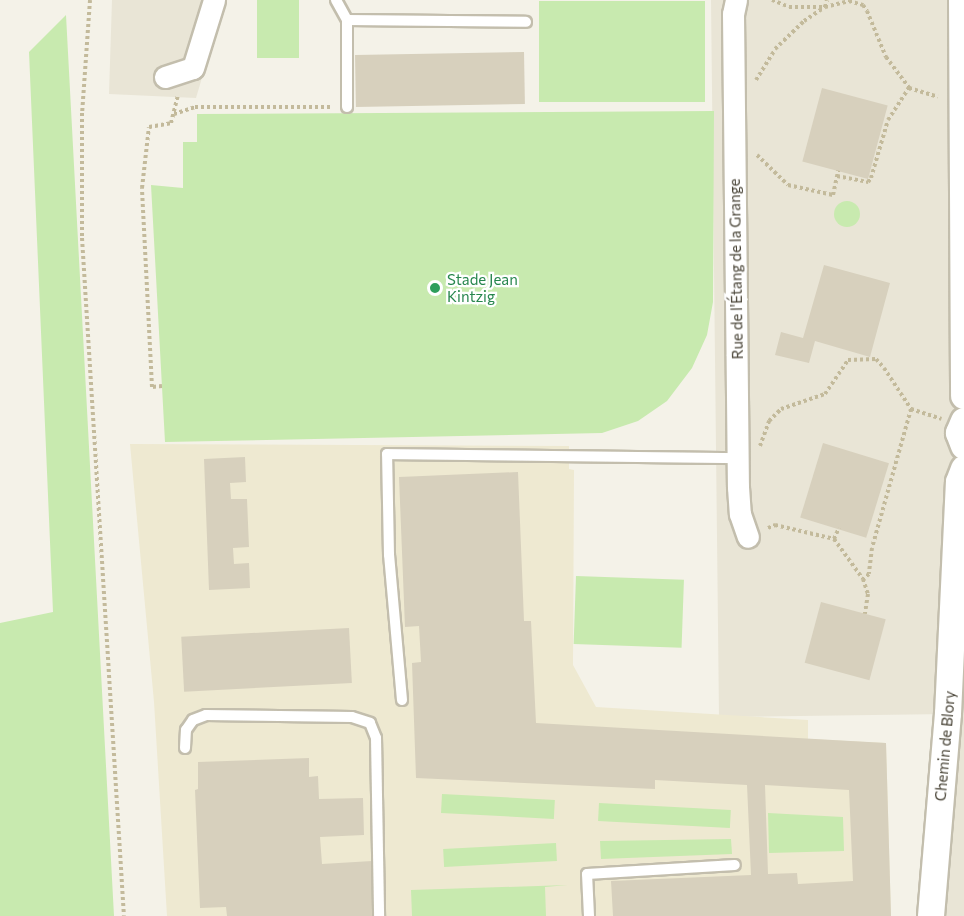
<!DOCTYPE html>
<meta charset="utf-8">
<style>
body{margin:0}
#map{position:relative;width:964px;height:916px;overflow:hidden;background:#f4f2e8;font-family:Commissioner,sans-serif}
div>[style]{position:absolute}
.residential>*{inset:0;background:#e9e5d6}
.education>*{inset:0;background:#eee9d1}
.green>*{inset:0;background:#c8eaaf;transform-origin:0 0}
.round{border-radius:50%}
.building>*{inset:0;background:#d7d0bd;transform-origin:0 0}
.path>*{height:4px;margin-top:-2px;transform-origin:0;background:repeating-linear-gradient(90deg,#c3ba9b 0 3px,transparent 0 6px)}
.roads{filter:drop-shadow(2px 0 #c3bead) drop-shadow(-2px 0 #c3bead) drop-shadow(0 2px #c3bead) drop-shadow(0 -2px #c3bead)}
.service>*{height:10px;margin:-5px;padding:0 5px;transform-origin:5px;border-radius:5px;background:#fff}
.minor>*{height:21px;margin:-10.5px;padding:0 10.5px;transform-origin:10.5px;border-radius:10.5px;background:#fff}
.tertiary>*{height:26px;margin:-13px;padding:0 13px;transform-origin:13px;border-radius:13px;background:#fff}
.dots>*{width:16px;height:16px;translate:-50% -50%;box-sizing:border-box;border:3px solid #fff;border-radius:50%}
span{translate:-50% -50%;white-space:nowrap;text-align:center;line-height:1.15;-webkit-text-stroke:4.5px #fff;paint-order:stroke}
.street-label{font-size:15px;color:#484336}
.leisure-label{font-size:15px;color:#27864d}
.left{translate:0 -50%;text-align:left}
</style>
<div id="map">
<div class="residential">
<i style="clip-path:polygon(112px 0,225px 0,196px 98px,109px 94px)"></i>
<i style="clip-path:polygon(711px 0,964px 0,964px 916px,931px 916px,948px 714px,719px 717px)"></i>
</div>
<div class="education">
<i style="clip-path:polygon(130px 444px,569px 446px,569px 469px,574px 470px,573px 665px,596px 707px,808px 720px,808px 739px,886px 743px,891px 916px,167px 916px,154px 702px)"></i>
</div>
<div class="green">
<i style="left:257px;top:0;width:42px;height:58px"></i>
<i style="left:539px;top:1px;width:166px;height:101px"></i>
<i style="clip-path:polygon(66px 15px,114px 916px,0 916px,0 623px,53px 612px,29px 52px)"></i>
<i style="clip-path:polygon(714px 111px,713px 302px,707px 335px,692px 368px,667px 401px,638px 421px,602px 433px,165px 442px,151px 185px,183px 188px,183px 142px,197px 142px,197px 114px)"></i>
<i class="round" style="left:834px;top:201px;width:26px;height:26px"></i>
<i style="left:576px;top:576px;width:108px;height:68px;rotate:2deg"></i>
<i style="left:442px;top:794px;width:113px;height:19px;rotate:3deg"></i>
<i style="left:599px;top:803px;width:132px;height:18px;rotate:3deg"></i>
<i style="clip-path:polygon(768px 813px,843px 817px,844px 851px,769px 853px)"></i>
<i style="clip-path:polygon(731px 839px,732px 854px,601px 859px,600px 841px)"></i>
<i style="left:556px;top:843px;width:18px;height:113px;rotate:87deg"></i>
<i style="clip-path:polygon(568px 885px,545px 887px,546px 916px,412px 916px,411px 890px)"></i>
</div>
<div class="building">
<i style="left:524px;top:52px;width:52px;height:169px;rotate:89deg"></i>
<i style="left:822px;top:88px;width:68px;height:76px;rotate:15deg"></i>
<i style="clip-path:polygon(824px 265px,890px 283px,870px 357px,815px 341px,809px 363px,775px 355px,781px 332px,803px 338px)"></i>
<i style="left:823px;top:443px;width:69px;height:78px;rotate:17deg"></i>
<i style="clip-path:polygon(245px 457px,246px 482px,230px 483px,231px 499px,247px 499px,249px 547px,233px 548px,234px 564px,249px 563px,250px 588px,209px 590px,204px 459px)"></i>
<i style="clip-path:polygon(evenodd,518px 472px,524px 621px,531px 621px,536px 723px,886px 743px,891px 916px,613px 916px,611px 881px,751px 875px,747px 785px,655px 780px,655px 789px,416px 778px,412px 663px,421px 662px,419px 626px,405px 627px,399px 477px,518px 472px,765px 785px,849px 790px,853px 881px,798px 884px,797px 873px,768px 874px,765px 785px)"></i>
<i style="left:821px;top:602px;width:67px;height:63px;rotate:15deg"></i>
<i style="left:349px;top:628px;width:55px;height:168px;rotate:87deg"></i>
<i style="clip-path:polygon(309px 758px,309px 777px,318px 776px,319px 799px,363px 798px,364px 835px,320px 837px,322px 864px,372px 861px,372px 916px,227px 916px,226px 907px,200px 908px,195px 790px,198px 789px,198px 762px)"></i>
</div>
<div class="path">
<i style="left:90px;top:0;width:113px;rotate:94deg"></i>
<i style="left:82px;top:113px;width:125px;rotate:90deg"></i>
<i style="left:82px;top:238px;width:679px;rotate:86.46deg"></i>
<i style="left:772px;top:0;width:18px;rotate:22deg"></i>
<i style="left:789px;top:7px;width:36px"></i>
<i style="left:825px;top:7px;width:7px;rotate:-74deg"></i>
<i style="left:756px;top:80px;width:36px;rotate:-58deg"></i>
<i style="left:775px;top:49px;width:40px;rotate:-44deg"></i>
<i style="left:804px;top:21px;width:25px;rotate:-34deg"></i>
<i style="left:825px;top:7px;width:25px;rotate:-14deg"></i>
<i style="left:849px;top:1px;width:15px;rotate:16deg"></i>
<i style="left:863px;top:5px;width:7px;rotate:56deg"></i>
<i style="left:867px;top:11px;width:50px;rotate:67.6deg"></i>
<i style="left:886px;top:57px;width:39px;rotate:53deg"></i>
<i style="left:909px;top:88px;width:30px;rotate:17deg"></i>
<i style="left:174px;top:114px;width:22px;rotate:-18deg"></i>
<i style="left:195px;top:107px;width:138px"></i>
<i style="left:757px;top:155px;width:43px;rotate:44.1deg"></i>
<i style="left:788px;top:185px;width:46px;rotate:12.5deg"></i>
<i style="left:833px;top:195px;width:25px;rotate:-78deg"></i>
<i style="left:837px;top:176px;width:32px;rotate:11deg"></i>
<i style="left:868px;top:182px;width:5px;rotate:-53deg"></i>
<i style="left:871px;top:178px;width:60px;rotate:-73.7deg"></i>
<i style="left:888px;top:120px;width:38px;rotate:-57deg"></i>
<i style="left:162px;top:386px;width:10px;rotate:174deg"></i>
<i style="left:152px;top:387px;width:199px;rotate:-92.9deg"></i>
<i style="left:142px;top:188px;width:61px;rotate:-83.5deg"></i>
<i style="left:149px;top:127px;width:22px;rotate:-10deg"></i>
<i style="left:171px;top:123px;width:29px;rotate:-76deg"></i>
<i style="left:911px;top:409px;width:32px;rotate:18deg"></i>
<i style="left:760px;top:446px;width:27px;rotate:-70deg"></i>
<i style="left:769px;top:421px;width:17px;rotate:-45deg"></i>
<i style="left:781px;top:409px;width:46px;rotate:-18.8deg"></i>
<i style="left:825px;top:394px;width:41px;rotate:-55.9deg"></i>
<i style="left:848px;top:360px;width:28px;rotate:-2deg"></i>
<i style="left:876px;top:359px;width:12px;rotate:48deg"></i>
<i style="left:884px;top:368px;width:49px;rotate:56.6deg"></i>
<i style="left:911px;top:409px;width:144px;rotate:105.7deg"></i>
<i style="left:872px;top:548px;width:26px;rotate:97deg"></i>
<i style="left:869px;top:574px;width:8px;rotate:140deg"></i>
<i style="left:768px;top:528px;width:8px;rotate:-23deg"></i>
<i style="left:775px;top:525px;width:61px;rotate:13.3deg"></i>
<i style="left:834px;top:539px;width:49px;rotate:54.1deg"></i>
<i style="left:863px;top:579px;width:16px;rotate:72deg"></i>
<i style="left:868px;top:594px;width:20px;rotate:99deg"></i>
<i style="left:834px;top:539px;width:12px;rotate:-66deg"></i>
</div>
<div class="roads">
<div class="service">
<i style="left:336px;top:0;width:23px;rotate:61deg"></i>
<i style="left:347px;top:20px;width:179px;rotate:0.6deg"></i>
<i style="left:347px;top:20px;width:87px;rotate:90deg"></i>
<i style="left:402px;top:700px;width:146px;rotate:-95.1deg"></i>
<i style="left:389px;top:555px;width:101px;rotate:-91.1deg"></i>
<i style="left:387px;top:454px;width:352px;rotate:0.7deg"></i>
<i style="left:185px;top:748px;width:18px;rotate:-87deg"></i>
<i style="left:186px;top:730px;width:12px;rotate:-55deg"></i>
<i style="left:193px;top:720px;width:14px;rotate:-21deg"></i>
<i style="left:206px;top:715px;width:146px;rotate:0.8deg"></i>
<i style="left:352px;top:717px;width:19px;rotate:18deg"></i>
<i style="left:370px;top:723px;width:16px;rotate:68deg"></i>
<i style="left:376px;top:738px;width:178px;rotate:89deg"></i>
<i style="left:589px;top:916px;width:42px;rotate:-92.7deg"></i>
<i style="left:587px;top:874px;width:148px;rotate:-3.5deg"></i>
</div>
<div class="minor">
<i style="left:736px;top:0;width:14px;rotate:102deg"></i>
<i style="left:733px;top:14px;width:473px;rotate:89.4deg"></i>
<i style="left:738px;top:487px;width:27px;rotate:86deg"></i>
<i style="left:740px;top:514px;width:24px;rotate:71deg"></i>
<i style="left:165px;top:77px;width:29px;rotate:-18deg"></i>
<i style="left:193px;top:68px;width:71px;rotate:-72.8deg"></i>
</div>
<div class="tertiary">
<i style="left:962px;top:0;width:396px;rotate:89.7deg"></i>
<i style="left:964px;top:421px;width:13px;rotate:113deg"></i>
<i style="left:959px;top:433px;width:14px;rotate:69deg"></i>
<i style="left:931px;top:916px;width:203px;rotate:-85.2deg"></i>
<i style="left:948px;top:714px;width:232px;rotate:-87.3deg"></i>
<i style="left:959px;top:482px;width:14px;rotate:-69deg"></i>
</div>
</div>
<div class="dots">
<i style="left:435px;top:288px;background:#2e9e5b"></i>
</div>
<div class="street-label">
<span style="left:736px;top:269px;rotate:-91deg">Rue de l'Étang de la Grange</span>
<span style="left:945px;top:746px;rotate:-85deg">Chemin de Blory</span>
</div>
<div class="leisure-label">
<span class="left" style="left:447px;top:288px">Stade Jean<br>Kintzig</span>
</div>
</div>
